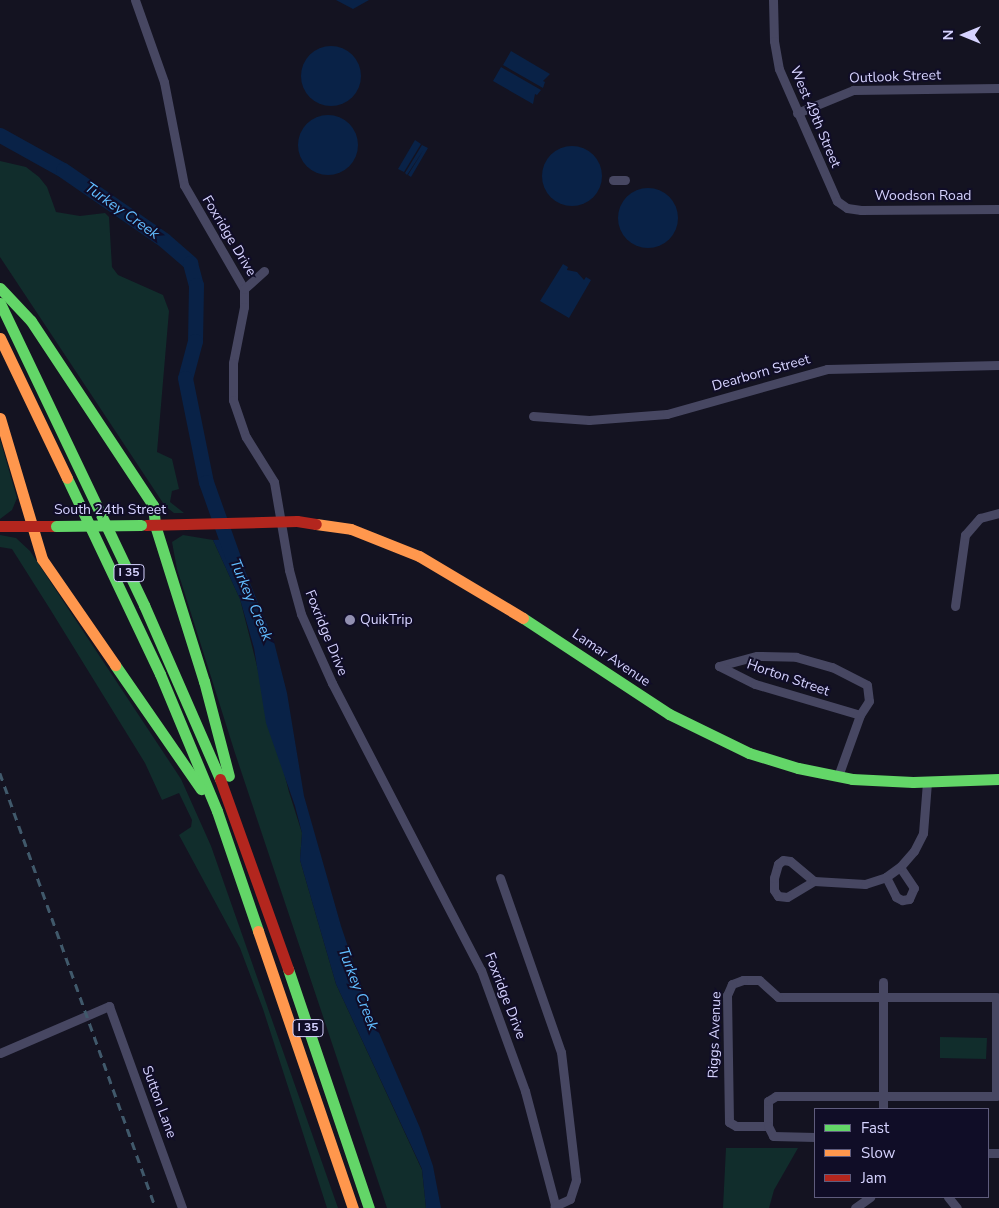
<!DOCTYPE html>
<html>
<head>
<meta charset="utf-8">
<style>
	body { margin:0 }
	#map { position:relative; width:999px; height:1208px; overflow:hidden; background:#141321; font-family:"Nunito Sans",sans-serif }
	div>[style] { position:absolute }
	.green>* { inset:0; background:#112d2c }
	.water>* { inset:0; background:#092247 }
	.round { border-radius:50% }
	.river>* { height:15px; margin:-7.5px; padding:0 7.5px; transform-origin:7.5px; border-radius:7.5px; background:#092247 }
	.street>* { height:9px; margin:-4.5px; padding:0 4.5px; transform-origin:4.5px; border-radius:4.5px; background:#474762 }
	.fast>* { height:11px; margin:-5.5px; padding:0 5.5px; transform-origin:5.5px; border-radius:5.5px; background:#63d668 }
	.slow>* { height:11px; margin:-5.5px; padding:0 5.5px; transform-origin:5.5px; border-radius:5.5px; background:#ff974d }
	.jam>* { height:11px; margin:-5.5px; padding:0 5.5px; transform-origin:5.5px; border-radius:5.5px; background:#b3261e }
	.rail>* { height:2.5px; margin-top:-1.25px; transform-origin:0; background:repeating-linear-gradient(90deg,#40596b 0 8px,transparent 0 14px) }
	.fast-bridge>* { height:11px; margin:-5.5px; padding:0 5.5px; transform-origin:5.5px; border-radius:5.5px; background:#63d668 }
	.dots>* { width:14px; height:14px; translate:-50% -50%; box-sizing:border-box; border:2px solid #100d27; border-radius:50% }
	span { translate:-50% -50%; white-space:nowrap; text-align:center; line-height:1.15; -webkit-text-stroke:4px #100d27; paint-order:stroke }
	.shield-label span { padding:1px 4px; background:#100d27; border:1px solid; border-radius:4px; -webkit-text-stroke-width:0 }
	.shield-label { font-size:12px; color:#d6d3ff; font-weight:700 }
	.street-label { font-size:14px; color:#d6d3ff }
	.poi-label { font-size:14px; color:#d6d3ff }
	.left { translate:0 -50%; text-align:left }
	.water-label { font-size:15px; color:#61bdff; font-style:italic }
	.legend { position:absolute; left:814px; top:1108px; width:175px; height:90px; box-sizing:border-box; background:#100d27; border:1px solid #5f5c7d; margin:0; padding:6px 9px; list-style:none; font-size:15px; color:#d6d3ff }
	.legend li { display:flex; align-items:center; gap:10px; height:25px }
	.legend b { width:25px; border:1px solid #5f5c7d }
	.north { position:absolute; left:939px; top:10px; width:50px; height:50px; -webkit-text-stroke:4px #100d27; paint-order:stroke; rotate:270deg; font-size:14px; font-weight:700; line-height:20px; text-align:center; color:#d6d3ff }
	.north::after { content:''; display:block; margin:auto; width:18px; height:22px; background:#d6d3ff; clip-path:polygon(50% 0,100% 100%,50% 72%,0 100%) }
</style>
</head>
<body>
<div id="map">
	<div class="green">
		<i style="clip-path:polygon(0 161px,26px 167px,39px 177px,47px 187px,56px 212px,80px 216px,105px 213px,109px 217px,112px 267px,118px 275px,163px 295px,169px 311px,157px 452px,172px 459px,179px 489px,172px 491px,170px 502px,184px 513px,174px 513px,165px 506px,0 257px)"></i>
		<i style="clip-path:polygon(0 439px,17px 498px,12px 510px,0 519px)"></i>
		<i style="clip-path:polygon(0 535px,16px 538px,30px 551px,181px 779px,211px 846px,338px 1208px,327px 1208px,263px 1009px,240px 948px,179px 835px,191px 827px,192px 820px,179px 793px,162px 800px,145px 763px,50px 609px,12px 549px,0 547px)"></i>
		<i style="clip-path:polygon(183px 535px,213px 540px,240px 599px,289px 792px,302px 833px,300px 860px,336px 984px,422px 1170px,426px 1208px,387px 1208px,235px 753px,177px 569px,172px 542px)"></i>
		<i style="clip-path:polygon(940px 1037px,987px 1038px,986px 1059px,940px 1058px)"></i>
		<i style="clip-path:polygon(726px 1148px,798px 1148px,774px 1190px,769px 1208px,723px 1208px)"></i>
	</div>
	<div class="water">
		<i style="clip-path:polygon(336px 0,369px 0,353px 9px)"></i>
		<i class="round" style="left:301px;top:46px;width:60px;height:60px"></i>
		<i style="clip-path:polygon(511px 51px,550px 74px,543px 81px,545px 82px,543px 88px,503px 65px)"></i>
		<i style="clip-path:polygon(501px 67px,541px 90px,537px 95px,535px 94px,533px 104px,493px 81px)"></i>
		<i class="round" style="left:298px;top:115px;width:60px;height:60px"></i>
		<i style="clip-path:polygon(415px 140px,421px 144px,404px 172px,398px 169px)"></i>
		<i style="clip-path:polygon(422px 145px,428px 148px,411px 177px,408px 175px,424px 149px,407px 175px,405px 173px)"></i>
		<i class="round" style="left:542px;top:146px;width:60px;height:60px"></i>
		<i class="round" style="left:618px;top:188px;width:60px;height:60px"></i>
		<i style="clip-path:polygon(563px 264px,568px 267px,567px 270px,577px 272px,568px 288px,577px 272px,584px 280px,586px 277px,591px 280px,569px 318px,540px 301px)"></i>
		<i style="clip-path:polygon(232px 539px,274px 642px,287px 693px,304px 796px,341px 926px,370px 1012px,420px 1128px,433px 1166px,441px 1208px,426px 1208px,422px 1169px,336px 984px,300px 860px,302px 833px,295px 806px,266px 723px,254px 648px,240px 599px,213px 540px)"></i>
	</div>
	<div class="river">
		<i style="left:0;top:135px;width:72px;rotate:29.1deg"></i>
		<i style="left:63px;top:170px;width:123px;rotate:34.7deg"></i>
		<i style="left:164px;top:240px;width:35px;rotate:41deg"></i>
		<i style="left:190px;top:263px;width:23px;rotate:75deg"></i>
		<i style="left:196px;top:285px;width:56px;rotate:91deg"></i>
		<i style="left:195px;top:341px;width:38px;rotate:105deg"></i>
		<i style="left:185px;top:378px;width:106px;rotate:78.6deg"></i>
		<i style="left:206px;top:482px;width:81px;rotate:70.4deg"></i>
	</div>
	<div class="street">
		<i style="left:135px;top:0;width:87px;rotate:70.5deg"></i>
		<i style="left:164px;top:82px;width:105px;rotate:79deg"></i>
		<i style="left:184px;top:185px;width:120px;rotate:60deg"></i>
		<i style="left:244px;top:289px;width:18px;rotate:90deg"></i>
		<i style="left:244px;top:307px;width:57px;rotate:101.1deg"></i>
		<i style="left:233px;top:363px;width:37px;rotate:90deg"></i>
		<i style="left:233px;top:400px;width:39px;rotate:71deg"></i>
		<i style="left:246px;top:437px;width:53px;rotate:58.1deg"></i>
		<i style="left:274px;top:482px;width:89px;rotate:80.3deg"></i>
		<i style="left:289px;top:570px;width:46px;rotate:74.7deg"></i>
		<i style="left:301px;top:614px;width:76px;rotate:65.8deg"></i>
		<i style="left:332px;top:683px;width:323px;rotate:62.6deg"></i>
		<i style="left:481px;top:970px;width:129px;rotate:70deg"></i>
		<i style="left:525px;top:1091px;width:121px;rotate:75.2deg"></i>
		<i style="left:773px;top:0;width:41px;rotate:88.6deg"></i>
		<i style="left:774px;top:41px;width:28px;rotate:80deg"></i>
		<i style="left:779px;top:69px;width:144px;rotate:66.3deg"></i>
		<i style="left:837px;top:201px;width:12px;rotate:35deg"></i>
		<i style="left:847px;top:208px;width:14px;rotate:8deg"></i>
		<i style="left:861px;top:210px;width:138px;rotate:-0.4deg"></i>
		<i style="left:797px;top:113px;width:61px;rotate:-22.3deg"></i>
		<i style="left:853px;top:90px;width:146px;rotate:-0.8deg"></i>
		<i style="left:613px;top:180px;width:12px"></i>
		<i style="left:244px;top:289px;width:27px;rotate:-42deg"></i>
		<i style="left:533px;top:416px;width:56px;rotate:4.1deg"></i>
		<i style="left:589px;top:420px;width:78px;rotate:-4.4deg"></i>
		<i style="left:667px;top:414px;width:166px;rotate:-15.7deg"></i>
		<i style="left:827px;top:369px;width:172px;rotate:-1.3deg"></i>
		<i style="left:955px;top:606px;width:72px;rotate:-82deg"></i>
		<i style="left:965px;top:535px;width:23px;rotate:-49deg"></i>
		<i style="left:980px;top:518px;width:20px;rotate:-15deg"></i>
		<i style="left:719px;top:666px;width:39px;rotate:-15deg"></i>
		<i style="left:757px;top:656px;width:39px;rotate:1deg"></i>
		<i style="left:796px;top:657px;width:37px;rotate:16deg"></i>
		<i style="left:832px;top:667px;width:39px;rotate:27deg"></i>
		<i style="left:867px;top:685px;width:16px;rotate:83deg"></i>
		<i style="left:869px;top:701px;width:17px;rotate:123deg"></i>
		<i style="left:860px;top:715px;width:65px;rotate:109.8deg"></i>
		<i style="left:719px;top:666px;width:40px;rotate:26.6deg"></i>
		<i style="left:755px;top:684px;width:109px;rotate:16.4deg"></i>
		<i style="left:783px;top:860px;width:7px;rotate:8deg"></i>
		<i style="left:790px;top:861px;width:31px;rotate:40deg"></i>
		<i style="left:814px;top:881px;width:31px;rotate:149deg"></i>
		<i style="left:787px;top:897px;width:9px;rotate:-174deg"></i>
		<i style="left:778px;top:896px;width:7px;rotate:-124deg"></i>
		<i style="left:774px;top:890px;width:12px;rotate:-90deg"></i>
		<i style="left:774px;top:878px;width:15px;rotate:-74deg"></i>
		<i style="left:778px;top:864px;width:6px;rotate:-39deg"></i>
		<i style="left:886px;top:877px;width:22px;rotate:63deg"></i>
		<i style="left:896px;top:897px;width:7px;rotate:27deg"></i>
		<i style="left:902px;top:900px;width:7px;rotate:-8deg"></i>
		<i style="left:909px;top:899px;width:12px;rotate:-66deg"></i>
		<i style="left:914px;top:888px;width:25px;rotate:-124deg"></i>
		<i style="left:500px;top:878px;width:184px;rotate:70.7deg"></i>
		<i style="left:561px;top:1052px;width:129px;rotate:83.3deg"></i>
		<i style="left:576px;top:1180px;width:20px;rotate:108deg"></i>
		<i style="left:570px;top:1199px;width:17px;rotate:155deg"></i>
		<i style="left:814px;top:881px;width:51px;rotate:3.4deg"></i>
		<i style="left:865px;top:884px;width:22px;rotate:-18deg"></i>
		<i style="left:886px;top:877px;width:17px;rotate:-36deg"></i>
		<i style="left:900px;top:867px;width:21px;rotate:-49deg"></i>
		<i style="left:914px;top:851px;width:20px;rotate:-63deg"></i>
		<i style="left:923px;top:833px;width:51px;rotate:-85.5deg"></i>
		<i style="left:0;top:1053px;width:119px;rotate:-23.3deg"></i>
		<i style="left:109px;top:1006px;width:215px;rotate:70.1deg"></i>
		<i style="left:883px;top:1109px;width:127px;rotate:-90deg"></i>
		<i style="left:768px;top:1126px;width:25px;rotate:-90deg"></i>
		<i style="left:768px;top:1101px;width:9px;rotate:-32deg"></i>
		<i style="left:776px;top:1096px;width:220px"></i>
		<i style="left:996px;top:1096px;width:99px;rotate:-90deg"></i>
		<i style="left:996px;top:997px;width:218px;rotate:180deg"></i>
		<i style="left:778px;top:997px;width:25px;rotate:-138deg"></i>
		<i style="left:759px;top:980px;width:16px;rotate:180deg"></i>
		<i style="left:743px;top:980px;width:12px;rotate:160deg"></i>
		<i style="left:732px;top:984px;width:12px;rotate:114deg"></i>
		<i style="left:727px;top:995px;width:127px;rotate:89.1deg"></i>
		<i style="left:729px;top:1122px;width:8px;rotate:30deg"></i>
		<i style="left:736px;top:1126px;width:32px"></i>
		<i style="left:768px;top:1126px;width:11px;rotate:63deg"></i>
		<i style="left:773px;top:1136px;width:42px;rotate:1.4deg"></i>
		<i style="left:988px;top:1153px;width:11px"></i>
		<i style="left:948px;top:1197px;width:14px;rotate:51deg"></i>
		<i style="left:855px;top:1208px;width:19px;rotate:-36deg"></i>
	</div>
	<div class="fast">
		<i style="left:0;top:288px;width:45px;rotate:46.8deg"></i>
		<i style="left:31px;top:321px;width:221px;rotate:56.5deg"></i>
		<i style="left:153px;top:505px;width:20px;rotate:84deg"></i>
		<i style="left:155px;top:525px;width:164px;rotate:72.6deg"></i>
		<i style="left:204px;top:681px;width:98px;rotate:75.3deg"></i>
		<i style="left:0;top:303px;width:335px;rotate:64.5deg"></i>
		<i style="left:144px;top:605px;width:190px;rotate:66.4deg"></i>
		<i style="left:67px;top:478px;width:217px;rotate:64.6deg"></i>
		<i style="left:160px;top:674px;width:148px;rotate:67.4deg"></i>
		<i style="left:217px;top:811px;width:127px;rotate:71.1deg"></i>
		<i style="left:523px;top:618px;width:175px;rotate:33.3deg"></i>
		<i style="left:669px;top:714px;width:89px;rotate:26deg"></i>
		<i style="left:749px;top:753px;width:51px;rotate:17deg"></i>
		<i style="left:798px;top:768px;width:55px;rotate:11.5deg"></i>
		<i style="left:852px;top:779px;width:61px;rotate:2.8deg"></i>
		<i style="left:913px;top:782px;width:86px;rotate:-2deg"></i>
		<i style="left:115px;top:665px;width:151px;rotate:55.3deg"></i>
		<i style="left:288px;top:969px;width:252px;rotate:71.3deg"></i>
	</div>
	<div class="slow">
		<i style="left:0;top:338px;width:155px;rotate:64.4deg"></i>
		<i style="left:0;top:418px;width:147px;rotate:73.4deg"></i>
		<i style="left:42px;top:559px;width:129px;rotate:55.4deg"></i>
		<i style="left:316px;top:524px;width:35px;rotate:8deg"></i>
		<i style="left:351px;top:529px;width:73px;rotate:21.7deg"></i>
		<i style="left:419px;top:556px;width:121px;rotate:30.8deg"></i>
		<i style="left:258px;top:931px;width:293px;rotate:71.1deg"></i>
	</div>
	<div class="jam">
		<i style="left:146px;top:525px;width:151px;rotate:-1.5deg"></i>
		<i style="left:297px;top:521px;width:19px;rotate:9deg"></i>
		<i style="left:0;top:526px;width:56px"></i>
		<i style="left:220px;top:779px;width:202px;rotate:70.3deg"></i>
	</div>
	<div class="rail">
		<i style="left:0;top:773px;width:462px;rotate:70.3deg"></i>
	</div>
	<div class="fast-bridge">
		<i style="left:56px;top:526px;width:85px;rotate:-0.7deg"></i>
	</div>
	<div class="dots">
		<i style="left:350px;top:620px;background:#9290b1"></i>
	</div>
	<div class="shield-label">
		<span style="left:129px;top:573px">I 35</span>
		<span style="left:308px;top:1028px">I 35</span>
	</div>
	<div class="street-label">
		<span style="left:895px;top:77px;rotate:-2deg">Outlook Street</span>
		<span style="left:815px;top:117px;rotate:67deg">West 49th Street</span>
		<span style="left:923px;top:196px">Woodson Road</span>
		<span style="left:229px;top:236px;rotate:59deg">Foxridge Drive</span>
		<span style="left:761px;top:373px;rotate:-16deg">Dearborn Street</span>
		<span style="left:110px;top:510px">South 24th Street</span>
		<span style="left:326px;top:633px;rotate:68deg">Foxridge Drive</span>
		<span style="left:611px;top:658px;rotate:34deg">Lamar Avenue</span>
		<span style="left:788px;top:678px;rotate:19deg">Horton Street</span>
		<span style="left:505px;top:996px;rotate:69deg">Foxridge Drive</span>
		<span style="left:715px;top:1035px;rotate:-88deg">Riggs Avenue</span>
		<span style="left:159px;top:1102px;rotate:70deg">Sutton Lane</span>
	</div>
	<div class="poi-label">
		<span class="left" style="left:360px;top:620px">QuikTrip</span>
	</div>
	<div class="water-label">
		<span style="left:122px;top:211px;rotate:35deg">Turkey Creek</span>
		<span style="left:251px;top:600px;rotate:67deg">Turkey Creek</span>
		<span style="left:358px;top:989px;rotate:69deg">Turkey Creek</span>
	</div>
	<ul class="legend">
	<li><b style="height:6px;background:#63d668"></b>Fast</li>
	<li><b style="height:6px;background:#ff974d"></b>Slow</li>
	<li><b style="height:6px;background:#b3261e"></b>Jam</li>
	</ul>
	<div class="north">N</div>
</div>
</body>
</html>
